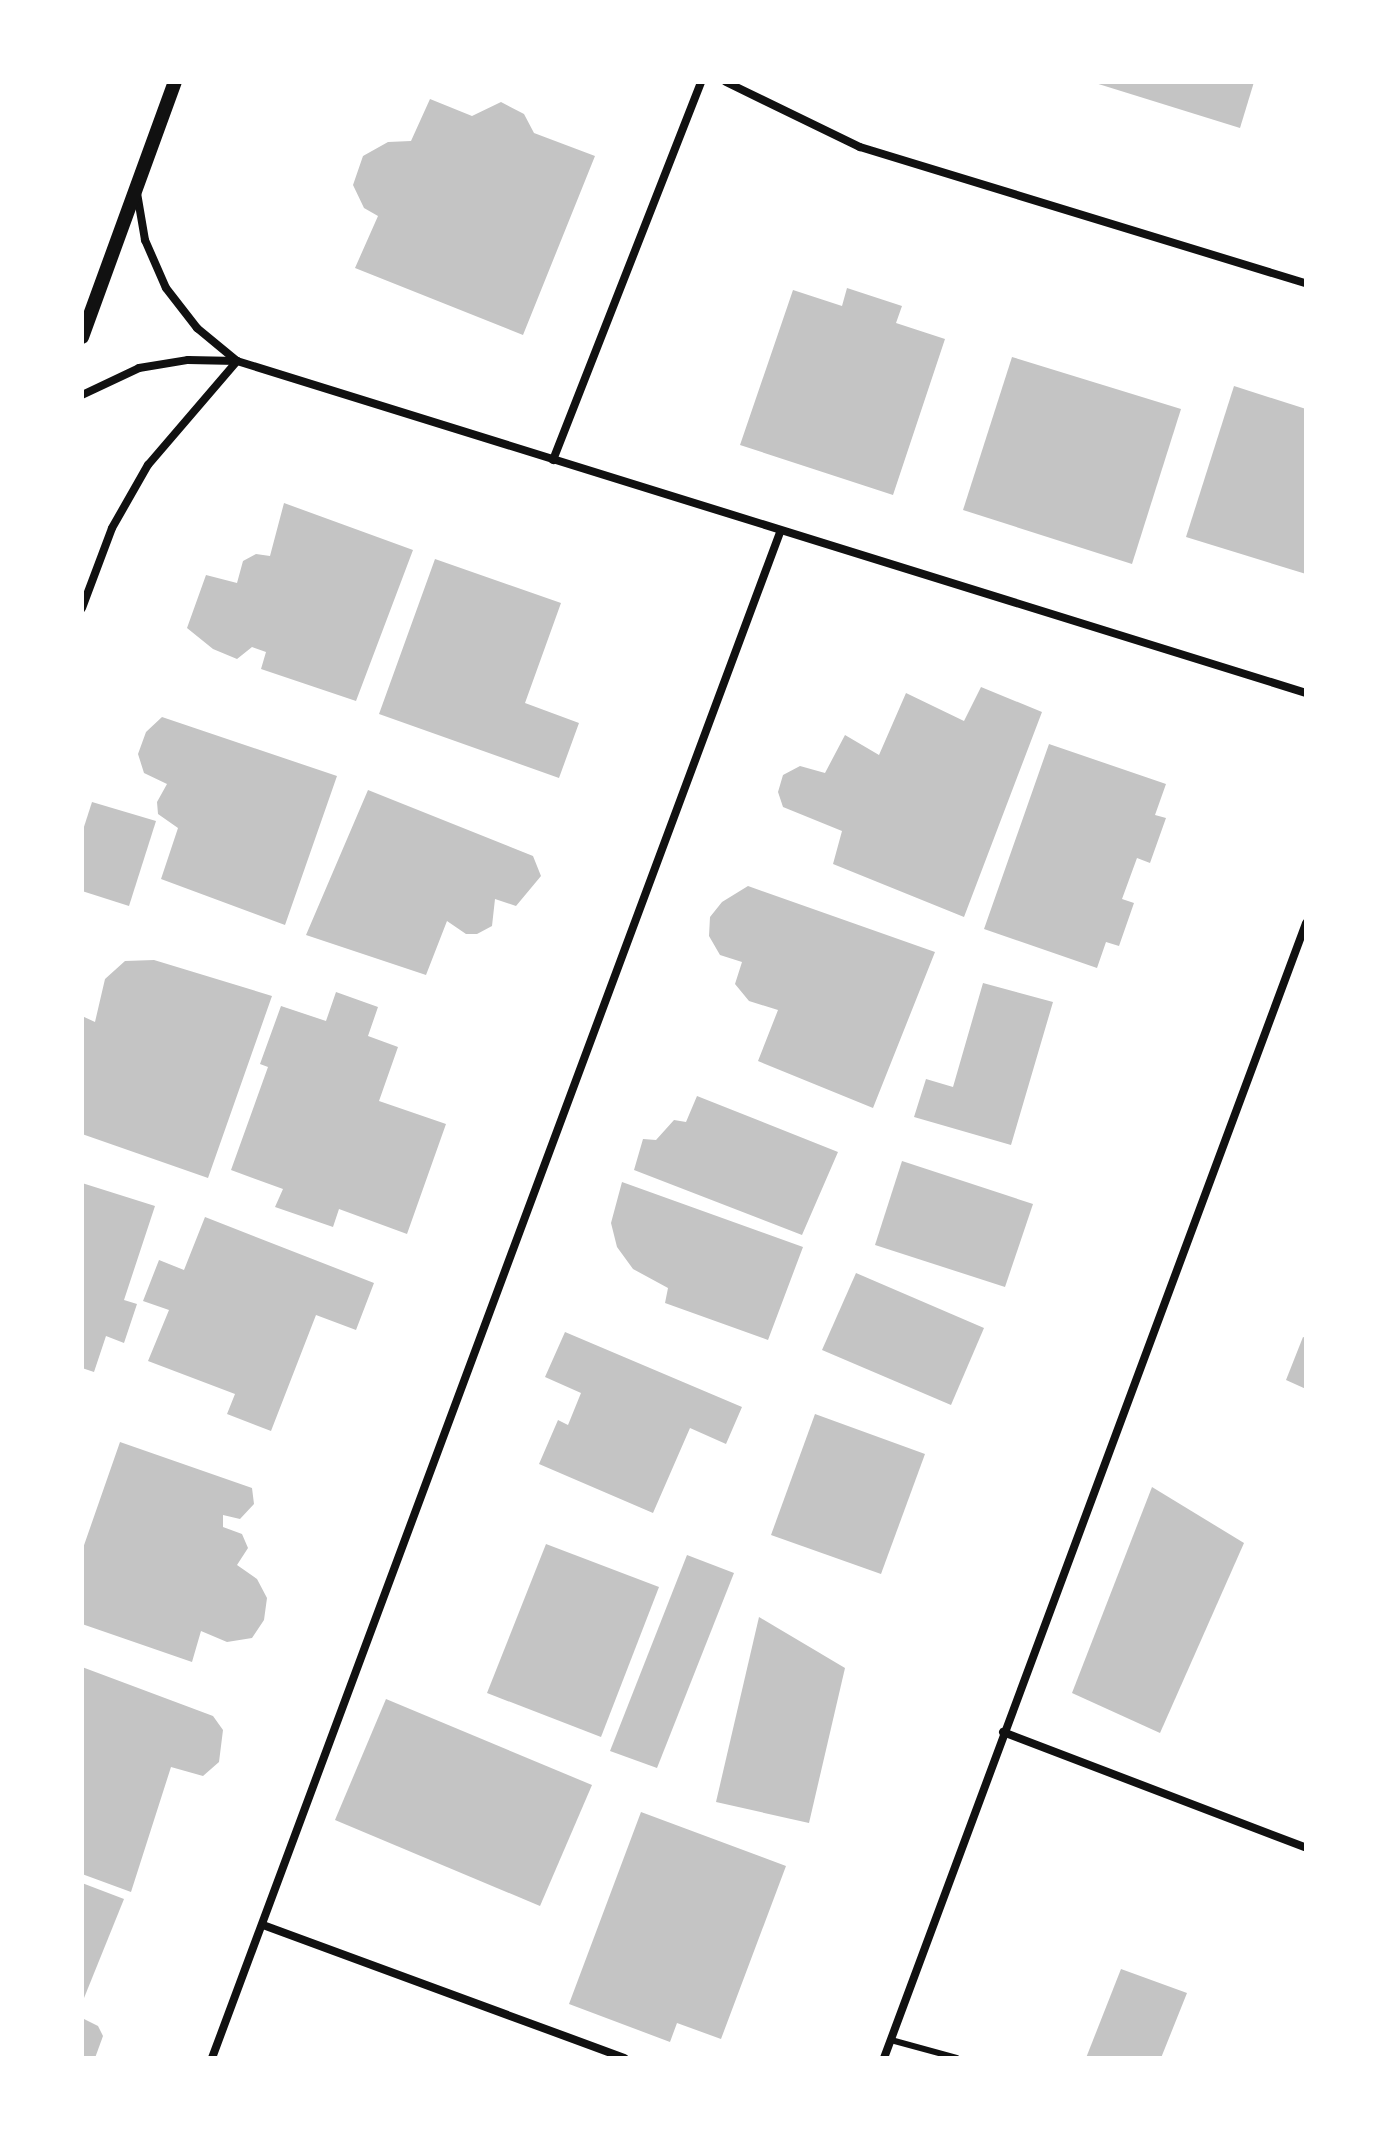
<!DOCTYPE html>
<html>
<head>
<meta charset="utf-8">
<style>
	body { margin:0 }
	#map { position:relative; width:1388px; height:2140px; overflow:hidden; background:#fff; font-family:Mulish,sans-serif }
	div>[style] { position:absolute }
	.building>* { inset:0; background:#c4c4c4 }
	.service>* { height:6px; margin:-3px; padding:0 3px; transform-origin:3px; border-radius:3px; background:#111 }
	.minor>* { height:8px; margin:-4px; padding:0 4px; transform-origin:4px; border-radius:4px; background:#111 }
	.tertiary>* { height:14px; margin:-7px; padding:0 7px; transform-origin:7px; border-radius:7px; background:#111 }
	span { translate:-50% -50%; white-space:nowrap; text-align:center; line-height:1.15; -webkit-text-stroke:6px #fff; paint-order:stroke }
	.frame { position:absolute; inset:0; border:84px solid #fff; pointer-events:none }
</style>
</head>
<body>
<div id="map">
	<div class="building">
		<i style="clip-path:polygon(1092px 82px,1254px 82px,1240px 128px)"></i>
		<i style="clip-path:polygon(430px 99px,472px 116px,501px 102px,524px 114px,534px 133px,595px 156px,523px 335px,355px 268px,378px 216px,364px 208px,353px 185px,363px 156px,388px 142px,411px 141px)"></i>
		<i style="clip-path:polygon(847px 288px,902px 306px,896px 323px,945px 339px,893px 495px,740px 445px,793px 290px,842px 306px)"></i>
		<i style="clip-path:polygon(1012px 357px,1181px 409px,1132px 564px,963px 510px)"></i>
		<i style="clip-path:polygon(1234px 386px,1306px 409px,1306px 574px,1186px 537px)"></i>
		<i style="clip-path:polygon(284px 503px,413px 550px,356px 701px,261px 669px,266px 652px,252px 647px,237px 659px,213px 649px,187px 628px,206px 575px,237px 583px,243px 561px,256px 554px,270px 556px)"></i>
		<i style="clip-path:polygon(435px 559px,561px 603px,525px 703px,579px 723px,559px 778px,379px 714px)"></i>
		<i style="clip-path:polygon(981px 687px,1042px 712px,964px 917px,833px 864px,842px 831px,783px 807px,778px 792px,783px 775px,800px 766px,825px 773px,845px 735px,879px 755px,906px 693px,964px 721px)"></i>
		<i style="clip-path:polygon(162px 717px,337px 776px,285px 925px,161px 879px,178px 828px,158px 814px,157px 802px,167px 784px,144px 773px,138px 754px,146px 732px)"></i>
		<i style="clip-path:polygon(1049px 744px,1166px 784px,1155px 815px,1166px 818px,1150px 863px,1137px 858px,1122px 899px,1134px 903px,1119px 946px,1106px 942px,1097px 968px,984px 929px)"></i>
		<i style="clip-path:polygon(368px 790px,533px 856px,541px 876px,516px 906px,495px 899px,492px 926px,477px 934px,466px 934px,447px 921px,426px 975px,306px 935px)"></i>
		<i style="clip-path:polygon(92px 802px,156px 821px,129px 906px,82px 891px,82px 833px)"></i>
		<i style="clip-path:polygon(748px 886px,935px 952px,873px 1108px,758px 1061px,778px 1010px,749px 1001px,735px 984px,742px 962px,720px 955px,709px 936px,710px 917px,722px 902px)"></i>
		<i style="clip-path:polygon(154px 960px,272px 996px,208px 1178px,82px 1134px,82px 1016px,95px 1022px,105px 979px,125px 961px)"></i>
		<i style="clip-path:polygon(983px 983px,1053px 1002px,1011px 1145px,914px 1117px,926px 1079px,953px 1087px)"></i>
		<i style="clip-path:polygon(336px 992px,378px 1007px,368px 1036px,398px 1047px,379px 1101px,446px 1124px,407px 1234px,339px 1209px,333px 1227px,275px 1207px,283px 1189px,231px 1170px,268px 1067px,260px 1064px,281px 1006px,326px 1021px)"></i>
		<i style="clip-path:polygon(697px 1096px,838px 1152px,802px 1235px,634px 1170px,643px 1139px,656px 1140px,674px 1120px,686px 1122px)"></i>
		<i style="clip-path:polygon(902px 1161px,1033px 1204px,1005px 1287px,875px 1245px)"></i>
		<i style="clip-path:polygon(622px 1182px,803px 1247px,768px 1340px,665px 1303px,668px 1288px,633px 1269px,617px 1247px,611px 1223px)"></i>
		<i style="clip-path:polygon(82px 1183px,155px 1206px,124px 1300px,137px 1304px,124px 1343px,106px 1336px,94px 1372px,82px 1368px)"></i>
		<i style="clip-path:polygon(205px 1217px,374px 1283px,356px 1330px,316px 1315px,271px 1431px,227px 1414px,235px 1394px,148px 1361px,169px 1310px,143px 1301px,159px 1260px,184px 1270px)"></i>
		<i style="clip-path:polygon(856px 1273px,984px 1328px,951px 1405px,822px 1350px)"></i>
		<i style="clip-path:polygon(565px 1332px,742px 1407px,726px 1444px,690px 1428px,653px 1513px,539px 1464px,558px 1420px,568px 1425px,581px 1393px,545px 1377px)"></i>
		<i style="clip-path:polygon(1303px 1337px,1306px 1338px,1306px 1389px,1286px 1380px)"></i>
		<i style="clip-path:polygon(815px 1414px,925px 1454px,881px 1574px,771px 1535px)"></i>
		<i style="clip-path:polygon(120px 1442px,252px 1488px,254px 1504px,240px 1519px,223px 1515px,223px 1527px,242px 1534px,248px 1548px,237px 1565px,257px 1579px,267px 1598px,264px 1620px,252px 1638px,227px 1642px,201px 1631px,192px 1662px,82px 1624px,82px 1551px)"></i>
		<i style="clip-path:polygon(1152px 1487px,1244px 1543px,1160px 1733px,1072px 1693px)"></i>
		<i style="clip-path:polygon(546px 1544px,659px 1587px,601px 1737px,487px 1693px)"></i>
		<i style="clip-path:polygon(687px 1555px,734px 1573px,657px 1768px,610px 1751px)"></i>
		<i style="clip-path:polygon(759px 1617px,845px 1668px,809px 1823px,716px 1802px)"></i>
		<i style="clip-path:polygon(82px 1667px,213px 1716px,223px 1730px,219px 1762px,203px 1776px,171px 1767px,131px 1892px,82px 1874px)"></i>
		<i style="clip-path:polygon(386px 1699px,592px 1785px,540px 1906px,335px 1820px)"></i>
		<i style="clip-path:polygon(641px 1812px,786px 1866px,721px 2039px,677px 2023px,670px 2042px,569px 2004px)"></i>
		<i style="clip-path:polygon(82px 1883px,124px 1899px,82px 2003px)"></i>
		<i style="clip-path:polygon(1121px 1969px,1187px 1993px,1161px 2058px,1086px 2058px)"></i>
		<i style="clip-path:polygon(82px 2018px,98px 2026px,103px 2036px,95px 2058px,82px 2058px)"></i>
	</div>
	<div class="service">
		<i style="left:891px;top:2040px;width:68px;rotate:15.3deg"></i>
	</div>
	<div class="minor">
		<i style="left:726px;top:82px;width:149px;rotate:25.9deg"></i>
		<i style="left:860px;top:147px;width:466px;rotate:17deg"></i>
		<i style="left:137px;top:193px;width:48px;rotate:80.3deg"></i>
		<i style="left:145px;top:240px;width:52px;rotate:66.4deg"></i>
		<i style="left:166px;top:288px;width:51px;rotate:52.2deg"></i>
		<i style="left:197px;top:328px;width:52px;rotate:39.5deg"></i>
		<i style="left:82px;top:395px;width:63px;rotate:-25.3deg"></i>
		<i style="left:139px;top:368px;width:50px;rotate:-9.3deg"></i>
		<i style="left:188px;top:360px;width:49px;rotate:1.2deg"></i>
		<i style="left:237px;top:361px;width:1119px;rotate:17.25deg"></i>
		<i style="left:553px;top:460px;width:406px;rotate:-68.6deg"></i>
		<i style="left:82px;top:608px;width:85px;rotate:-69.4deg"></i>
		<i style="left:112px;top:528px;width:73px;rotate:-60.3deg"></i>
		<i style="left:148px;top:465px;width:137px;rotate:-49.4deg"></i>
		<i style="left:1003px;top:1732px;width:324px;rotate:20.9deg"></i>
		<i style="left:263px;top:1925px;width:385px;rotate:20.2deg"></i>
		<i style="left:212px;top:2058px;width:1628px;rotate:-69.58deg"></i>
		<i style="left:884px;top:2058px;width:1211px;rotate:-69.6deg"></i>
	</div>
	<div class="tertiary">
		<i style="left:82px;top:337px;width:271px;rotate:-70deg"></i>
	</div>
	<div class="frame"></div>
</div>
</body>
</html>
